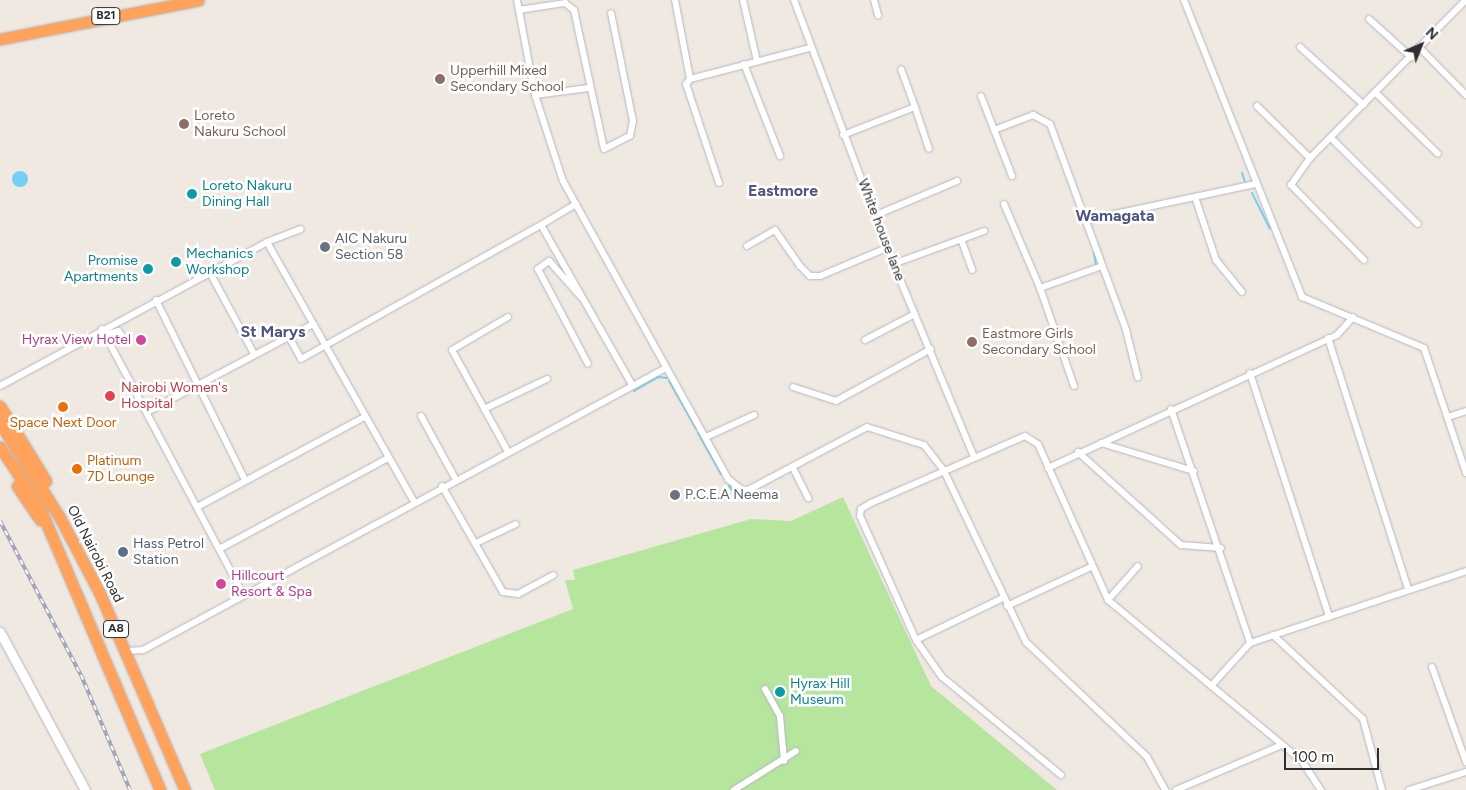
<!DOCTYPE html>
<html>
<head>
<meta charset="utf-8">
<style>
	body { margin:0 }
	#map { position:relative; width:1466px; height:790px; overflow:hidden; background:#efe9e1; font-family:Figtree,sans-serif }
	div>[style] { position:absolute }
	.green>* { inset:0; background:#b6e59e }
	.water>* { inset:0; background:#75cff0 }
	.round { border-radius:50% }
	.stream>* { height:2px; margin:-1px; padding:0 1px; transform-origin:1px; border-radius:1px; background:#75cff0 }
	.roads { filter:drop-shadow(0 0 1px #b4b7c1) drop-shadow(0 0 1px #b4b7c1) }
	.street>* { height:6px; margin:-3px; padding:0 3px; transform-origin:3px; border-radius:3px; background:#fff }
	.secondary>* { height:9px; margin:-4.5px; padding:0 4.5px; transform-origin:4.5px; border-radius:4.5px; background:#fff }
	.highway>* { height:11px; margin:-5.5px; padding:0 5.5px; transform-origin:5.5px; border-radius:5.5px; background:#ffa35c }
	.rail>* { height:4px; margin-top:-2px; transform-origin:0; background:repeating-linear-gradient(90deg,#fff 0 5.5px,#a3a6b8 0 11px); box-sizing:border-box; border-block:1px solid #a3a6b8 }
	.dots>* { width:14px; height:14px; translate:-50% -50%; box-sizing:border-box; border:2px solid #fff; border-radius:50% }
	span { translate:-50% -50%; white-space:nowrap; text-align:center; line-height:1.15; -webkit-text-stroke:5px #fff; paint-order:stroke }
	.shield-label span { padding:1px 4px; background:#fff; border:1px solid; border-radius:4px; -webkit-text-stroke-width:0 }
	.shield-label { font-size:12px; color:#2e2e2e; font-weight:700 }
	.education-label { font-size:14px; color:#785e54 }
	.left { translate:0 -50%; text-align:left }
	.culture-label { font-size:14px; color:#0d838f }
	.right { translate:-100% -50%; text-align:right }
	.street-label { font-size:14px; color:#2e2e2e }
	.worship-label { font-size:14px; color:#5b616d }
	.hotel-label { font-size:14px; color:#b23c85 }
	.health-label { font-size:14px; color:#be3a42 }
	.food-label { font-size:14px; color:#c56008 }
	.service-label { font-size:14px; color:#4e5e75 }
	.quarter-label { font-size:16px; color:#4d5680; font-weight:700 }
	.north { position:absolute; left:1396px; top:20px; width:50px; height:50px; -webkit-text-stroke:4px #fff; paint-order:stroke; rotate:44deg; font-size:14px; font-weight:700; line-height:20px; text-align:center; color:#2e2e2e }
	.north::after { content:''; display:block; margin:auto; width:18px; height:22px; background:#2e2e2e; clip-path:polygon(50% 0,100% 100%,50% 72%,0 100%) }
	.scale { position:absolute; left:1284px; top:748px; width:95px; height:22px; box-sizing:border-box; border:2px solid #2e2e2e; border-top:0; padding-left:6px; font-size:15px; line-height:18px; white-space:nowrap; color:#2e2e2e; -webkit-text-stroke:4px #fff; paint-order:stroke }
</style>
</head>
<body>
<div id="map">
	<div class="green">
		<i style="clip-path:polygon(843px 497px,931px 686px,1057px 790px,215px 790px,200px 754px,573px 609px,565px 580px,575px 580px,573px 570px,751px 519px,791px 521px)"></i>
	</div>
	<div class="water">
		<i class="round" style="left:12px;top:171px;width:16px;height:16px"></i>
	</div>
	<div class="stream">
		<i style="left:1242px;top:173px;width:9px;rotate:72deg"></i>
		<i style="left:1252px;top:193px;width:40px;rotate:63.4deg"></i>
		<i style="left:1094px;top:253px;width:12px;rotate:81deg"></i>
		<i style="left:669px;top:381px;width:56px;rotate:60.3deg"></i>
		<i style="left:634px;top:391px;width:28px;rotate:-30deg"></i>
		<i style="left:658px;top:377px;width:9px;rotate:6deg"></i>
		<i style="left:698px;top:433px;width:47px;rotate:60.7deg"></i>
		<i style="left:729px;top:486px;width:6px;rotate:51deg"></i>
	</div>
	<div class="roads">
		<div class="street">
			<i style="left:517px;top:0;width:97px;rotate:79.3deg"></i>
			<i style="left:535px;top:95px;width:90px;rotate:72deg"></i>
			<i style="left:563px;top:181px;width:341px;rotate:61deg"></i>
			<i style="left:728px;top:479px;width:20px;rotate:37deg"></i>
			<i style="left:744px;top:491px;width:9px;rotate:-21deg"></i>
			<i style="left:752px;top:488px;width:130px;rotate:-27.9deg"></i>
			<i style="left:867px;top:427px;width:60px;rotate:17.5deg"></i>
			<i style="left:924px;top:445px;width:33px;rotate:52deg"></i>
			<i style="left:944px;top:471px;width:190px;rotate:64.4deg"></i>
			<i style="left:1026px;top:642px;width:167px;rotate:43.5deg"></i>
			<i style="left:1147px;top:757px;width:38px;rotate:61deg"></i>
			<i style="left:675px;top:0;width:80px;rotate:79.2deg"></i>
			<i style="left:743px;top:0;width:63px;rotate:77.1deg"></i>
			<i style="left:794px;top:0;width:265px;rotate:69.4deg"></i>
			<i style="left:887px;top:248px;width:226px;rotate:67.4deg"></i>
			<i style="left:874px;top:0;width:16px;rotate:75deg"></i>
			<i style="left:1184px;top:0;width:320px;rotate:68.3deg"></i>
			<i style="left:1302px;top:297px;width:132px;rotate:22.7deg"></i>
			<i style="left:1424px;top:348px;width:132px;rotate:71.4deg"></i>
			<i style="left:519px;top:10px;width:47px;rotate:-8.7deg"></i>
			<i style="left:565px;top:3px;width:11px;rotate:38deg"></i>
			<i style="left:574px;top:10px;width:142px;rotate:77.8deg"></i>
			<i style="left:604px;top:149px;width:29px;rotate:-27deg"></i>
			<i style="left:630px;top:136px;width:15px;rotate:-79deg"></i>
			<i style="left:633px;top:121px;width:110px;rotate:-101.5deg"></i>
			<i style="left:1369px;top:19px;width:57px;rotate:42.1deg"></i>
			<i style="left:1300px;top:47px;width:86px;rotate:42.2deg"></i>
			<i style="left:1419px;top:47px;width:67px;rotate:45.6deg"></i>
			<i style="left:744px;top:64px;width:99px;rotate:68.6deg"></i>
			<i style="left:1375px;top:92px;width:88px;rotate:44.5deg"></i>
			<i style="left:535px;top:95px;width:54px;rotate:-7.4deg"></i>
			<i style="left:981px;top:96px;width:86px;rotate:68.8deg"></i>
			<i style="left:1257px;top:106px;width:74px;rotate:44.5deg"></i>
			<i style="left:915px;top:107px;width:44px;rotate:71.6deg"></i>
			<i style="left:994px;top:130px;width:42px;rotate:-21deg"></i>
			<i style="left:1033px;top:115px;width:19px;rotate:28deg"></i>
			<i style="left:1050px;top:124px;width:220px;rotate:69.7deg"></i>
			<i style="left:1126px;top:330px;width:49px;rotate:76deg"></i>
			<i style="left:843px;top:135px;width:77px;rotate:-21.3deg"></i>
			<i style="left:915px;top:107px;width:40px;rotate:-110.2deg"></i>
			<i style="left:1331px;top:138px;width:122px;rotate:44.7deg"></i>
			<i style="left:719px;top:183px;width:104px;rotate:-108.4deg"></i>
			<i style="left:686px;top:84px;width:6px;rotate:-51deg"></i>
			<i style="left:690px;top:79px;width:124px;rotate:-14.5deg"></i>
			<i style="left:1196px;top:200px;width:63px;rotate:71.6deg"></i>
			<i style="left:1216px;top:260px;width:41px;rotate:50.9deg"></i>
			<i style="left:1004px;top:204px;width:91px;rotate:66.8deg"></i>
			<i style="left:876px;top:215px;width:88px;rotate:-22.8deg"></i>
			<i style="left:1087px;top:220px;width:172px;rotate:-12.1deg"></i>
			<i style="left:541px;top:225px;width:41px;rotate:-31deg"></i>
			<i style="left:961px;top:239px;width:33px;rotate:70deg"></i>
			<i style="left:267px;top:242px;width:36px;rotate:-21deg"></i>
			<i style="left:747px;top:246px;width:32px;rotate:-30deg"></i>
			<i style="left:775px;top:230px;width:44px;rotate:55.2deg"></i>
			<i style="left:800px;top:266px;width:14px;rotate:45deg"></i>
			<i style="left:810px;top:276px;width:10px"></i>
			<i style="left:820px;top:276px;width:73px;rotate:-22.7deg"></i>
			<i style="left:1364px;top:260px;width:105px;rotate:-134.2deg"></i>
			<i style="left:1291px;top:185px;width:33px;rotate:-55deg"></i>
			<i style="left:1310px;top:158px;width:222px;rotate:-45.4deg"></i>
			<i style="left:893px;top:264px;width:97px;rotate:-19.9deg"></i>
			<i style="left:209px;top:271px;width:94px;rotate:61.5deg"></i>
			<i style="left:581px;top:297px;width:48px;rotate:-131.6deg"></i>
			<i style="left:549px;top:261px;width:14px;rotate:144deg"></i>
			<i style="left:538px;top:269px;width:107px;rotate:62.2deg"></i>
			<i style="left:156px;top:300px;width:201px;rotate:63.7deg"></i>
			<i style="left:102px;top:329px;width:302px;rotate:62deg"></i>
			<i style="left:105px;top:335px;width:14px;rotate:-17deg"></i>
			<i style="left:118px;top:331px;width:6px;rotate:51deg"></i>
			<i style="left:289px;top:337px;width:25px;rotate:61deg"></i>
			<i style="left:301px;top:359px;width:275px;rotate:-29.2deg"></i>
			<i style="left:541px;top:225px;width:185px;rotate:60.3deg"></i>
			<i style="left:1328px;top:338px;width:263px;rotate:72.3deg"></i>
			<i style="left:865px;top:340px;width:56px;rotate:-27.5deg"></i>
			<i style="left:1250px;top:373px;width:256px;rotate:72deg"></i>
			<i style="left:0;top:386px;width:303px;rotate:-28.3deg"></i>
			<i style="left:267px;top:242px;width:299px;rotate:60.5deg"></i>
			<i style="left:1074px;top:386px;width:104px;rotate:-109.1deg"></i>
			<i style="left:1040px;top:288px;width:66px;rotate:-19.5deg"></i>
			<i style="left:793px;top:387px;width:45px;rotate:18deg"></i>
			<i style="left:836px;top:401px;width:108px;rotate:-28.7deg"></i>
			<i style="left:484px;top:409px;width:70px;rotate:-25.5deg"></i>
			<i style="left:1171px;top:409px;width:247px;rotate:71.3deg"></i>
			<i style="left:149px;top:411px;width:186px;rotate:-27.9deg"></i>
			<i style="left:421px;top:416px;width:71px;rotate:61.3deg"></i>
			<i style="left:1448px;top:417px;width:19px;rotate:-18deg"></i>
			<i style="left:706px;top:437px;width:53px;rotate:-24.6deg"></i>
			<i style="left:1101px;top:443px;width:97px;rotate:16.8deg"></i>
			<i style="left:507px;top:450px;width:114px;rotate:-118.8deg"></i>
			<i style="left:452px;top:350px;width:65px;rotate:-30.5deg"></i>
			<i style="left:1078px;top:452px;width:139px;rotate:42.1deg"></i>
			<i style="left:1181px;top:545px;width:40px;rotate:4.3deg"></i>
			<i style="left:793px;top:468px;width:34px;rotate:63deg"></i>
			<i style="left:1048px;top:468px;width:318px;rotate:-24.7deg"></i>
			<i style="left:1337px;top:335px;width:24px;rotate:-48deg"></i>
			<i style="left:442px;top:486px;width:122px;rotate:60.1deg"></i>
			<i style="left:503px;top:592px;width:15px;rotate:8deg"></i>
			<i style="left:518px;top:594px;width:40px;rotate:-28deg"></i>
			<i style="left:199px;top:506px;width:187px;rotate:-28.3deg"></i>
			<i style="left:476px;top:543px;width:44px;rotate:-25.4deg"></i>
			<i style="left:221px;top:548px;width:190px;rotate:-28.3deg"></i>
			<i style="left:1108px;top:600px;width:45px;rotate:-48.6deg"></i>
			<i style="left:1007px;top:606px;width:93px;rotate:-24.9deg"></i>
			<i style="left:1273px;top:635px;width:123px;rotate:43deg"></i>
			<i style="left:1363px;top:719px;width:73px;rotate:75deg"></i>
			<i style="left:916px;top:640px;width:97px;rotate:-25.8deg"></i>
			<i style="left:127px;top:651px;width:16px;rotate:-4deg"></i>
			<i style="left:143px;top:650px;width:592px;rotate:-28.34deg"></i>
			<i style="left:1432px;top:667px;width:101px;rotate:70.3deg"></i>
			<i style="left:1211px;top:686px;width:58px;rotate:-47.8deg"></i>
			<i style="left:1250px;top:643px;width:228px;rotate:-18.4deg"></i>
			<i style="left:765px;top:689px;width:31px;rotate:61deg"></i>
			<i style="left:780px;top:716px;width:45px;rotate:84.9deg"></i>
			<i style="left:1061px;top:775px;width:154px;rotate:-140.5deg"></i>
			<i style="left:942px;top:677px;width:45px;rotate:-125.1deg"></i>
			<i style="left:916px;top:640px;width:136px;rotate:-114.3deg"></i>
			<i style="left:860px;top:516px;width:7px;rotate:-82deg"></i>
			<i style="left:861px;top:509px;width:12px;rotate:-31deg"></i>
			<i style="left:871px;top:503px;width:168px;rotate:-23.5deg"></i>
			<i style="left:1025px;top:436px;width:15px;rotate:32deg"></i>
			<i style="left:1038px;top:444px;width:171px;rotate:65.8deg"></i>
			<i style="left:1108px;top:600px;width:252px;rotate:39.7deg"></i>
			<i style="left:1302px;top:761px;width:35px;rotate:57deg"></i>
			<i style="left:734px;top:790px;width:73px;rotate:-32.2deg"></i>
			<i style="left:1176px;top:790px;width:115px;rotate:-23deg"></i>
			<i style="left:1409px;top:790px;width:60px;rotate:-17.5deg"></i>
		</div>
		<div class="secondary">
			<i style="left:0;top:632px;width:179px;rotate:61.7deg"></i>
		</div>
		<div class="highway">
			<i style="left:0;top:39px;width:202px;rotate:-11.1deg"></i>
			<i style="left:0;top:406px;width:88px;rotate:58.5deg"></i>
			<i style="left:0;top:423px;width:112px;rotate:57.7deg"></i>
			<i style="left:60px;top:518px;width:86px;rotate:62.2deg"></i>
			<i style="left:100px;top:594px;width:214px;rotate:66.6deg"></i>
			<i style="left:0;top:447px;width:71px;rotate:56.5deg"></i>
			<i style="left:39px;top:506px;width:309px;rotate:66.9deg"></i>
			<i style="left:17px;top:486px;width:41px;rotate:55.9deg"></i>
		</div>
	</div>
	<div class="rail">
		<i style="left:0;top:521px;width:174px;rotate:62.3deg"></i>
		<i style="left:81px;top:675px;width:125px;rotate:66.9deg"></i>
	</div>
	<div class="dots">
		<i style="left:440px;top:79px;background:#8d6e63"></i>
		<i style="left:184px;top:124px;background:#8d6e63"></i>
		<i style="left:192px;top:194px;background:#0f9aa8"></i>
		<i style="left:325px;top:247px;background:#6b7280"></i>
		<i style="left:176px;top:262px;background:#0f9aa8"></i>
		<i style="left:148px;top:269px;background:#0f9aa8"></i>
		<i style="left:141px;top:340px;background:#d1479c"></i>
		<i style="left:972px;top:342px;background:#8d6e63"></i>
		<i style="left:110px;top:396px;background:#e0444e"></i>
		<i style="left:63px;top:407px;background:#e8710a"></i>
		<i style="left:77px;top:469px;background:#e8710a"></i>
		<i style="left:675px;top:495px;background:#6b7280"></i>
		<i style="left:123px;top:552px;background:#5c6f8a"></i>
		<i style="left:221px;top:584px;background:#d1479c"></i>
		<i style="left:780px;top:692px;background:#0f9aa8"></i>
	</div>
	<div class="shield-label">
		<span style="left:106px;top:16px">B21</span>
		<span style="left:116px;top:629px">A8</span>
	</div>
	<div class="education-label">
		<span class="left" style="left:450px;top:79px">Upperhill Mixed<br>Secondary School</span>
		<span class="left" style="left:194px;top:124px">Loreto<br>Nakuru School</span>
		<span class="left" style="left:982px;top:342px">Eastmore Girls<br>Secondary School</span>
	</div>
	<div class="culture-label">
		<span class="left" style="left:202px;top:194px">Loreto Nakuru<br>Dining Hall</span>
		<span class="left" style="left:186px;top:262px">Mechanics<br>Workshop</span>
		<span class="right" style="left:138px;top:269px">Promise<br>Apartments</span>
		<span class="left" style="left:790px;top:692px">Hyrax Hill<br>Museum</span>
	</div>
	<div class="street-label">
		<span style="left:881px;top:230px;rotate:69deg">White house lane</span>
		<span style="left:95px;top:554px;rotate:63deg">Old Nairobi Road</span>
	</div>
	<div class="worship-label">
		<span class="left" style="left:335px;top:247px">AIC Nakuru<br>Section 58</span>
		<span class="left" style="left:685px;top:495px">P.C.E.A Neema</span>
	</div>
	<div class="hotel-label">
		<span class="right" style="left:131px;top:340px">Hyrax View Hotel</span>
		<span class="left" style="left:231px;top:584px">Hillcourt<br>Resort &amp; Spa</span>
	</div>
	<div class="health-label">
		<span class="left" style="left:121px;top:396px">Nairobi Women's<br>Hospital</span>
	</div>
	<div class="food-label">
		<span style="left:63px;top:423px">Space Next Door</span>
		<span class="left" style="left:87px;top:469px">Platinum<br>7D Lounge</span>
	</div>
	<div class="service-label">
		<span class="left" style="left:133px;top:552px">Hass Petrol<br>Station</span>
	</div>
	<div class="quarter-label">
		<span style="left:783px;top:191px">Eastmore</span>
		<span style="left:1115px;top:216px">Wamagata</span>
		<span style="left:273px;top:332px">St Marys</span>
	</div>
	<div class="north">N</div>
	<div class="scale">100 m</div>
</div>
</body>
</html>
